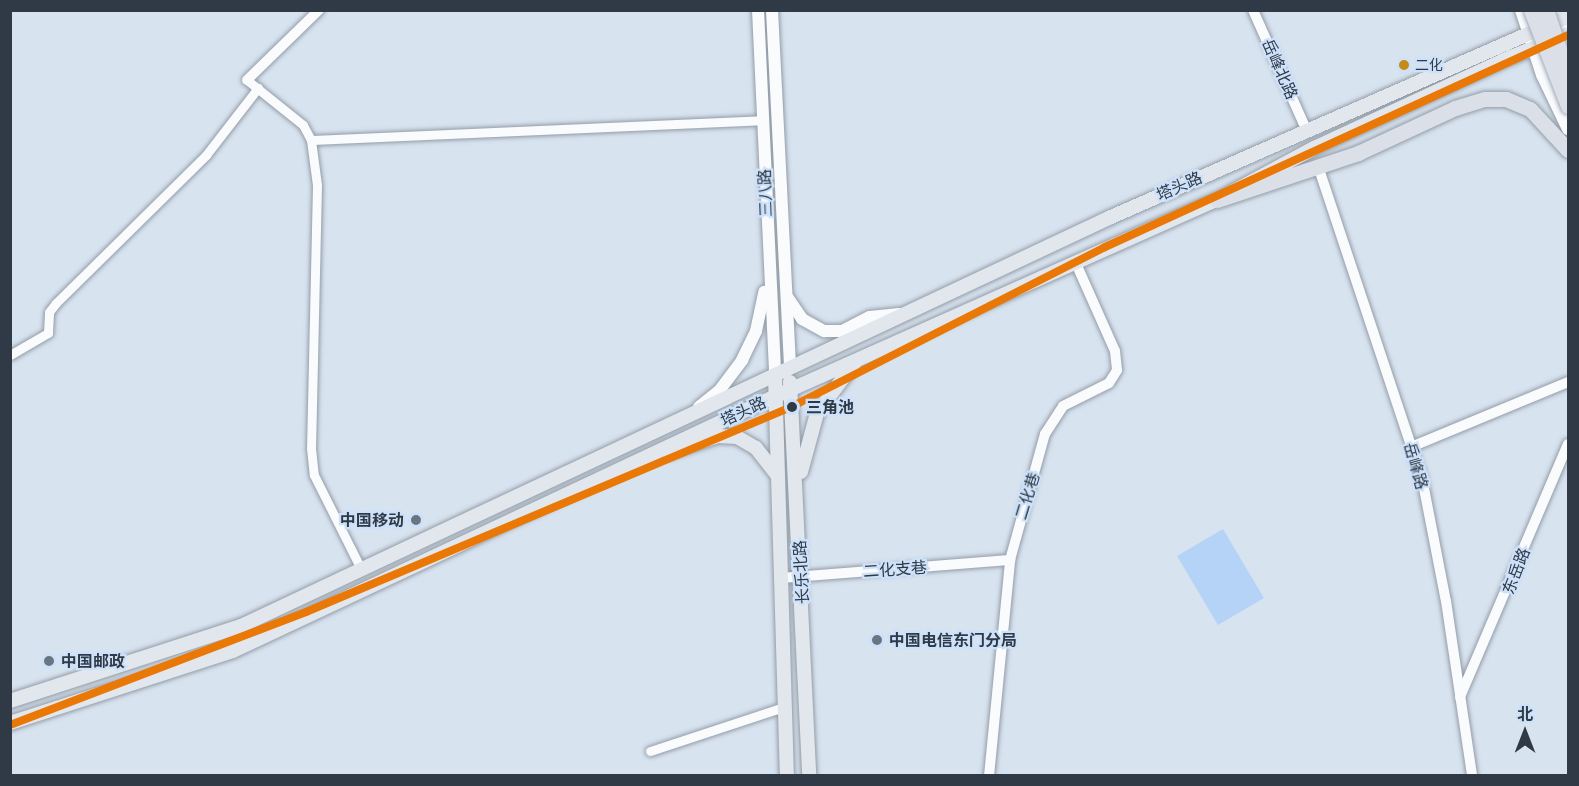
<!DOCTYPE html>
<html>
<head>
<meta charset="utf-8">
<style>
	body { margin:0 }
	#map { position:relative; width:1579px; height:786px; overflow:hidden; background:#d8e3f0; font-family:"Asap Condensed","Noto Sans SC",sans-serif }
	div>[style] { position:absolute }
	.green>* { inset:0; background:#b4d3f6 }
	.roads { filter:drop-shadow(0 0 2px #939da7) drop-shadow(0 0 2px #939da7) }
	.minor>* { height:9px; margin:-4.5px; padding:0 4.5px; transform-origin:4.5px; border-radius:4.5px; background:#f9fbfd }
	.tertiary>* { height:10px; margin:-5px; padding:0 5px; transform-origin:5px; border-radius:5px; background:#f9fbfd }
	.secondary>* { height:12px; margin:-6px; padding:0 6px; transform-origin:6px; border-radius:6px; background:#f9fbfd }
	.primary>* { height:14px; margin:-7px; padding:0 7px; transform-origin:7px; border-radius:7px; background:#e2e7ed }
	.trunk>* { height:15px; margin:-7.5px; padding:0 7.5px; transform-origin:7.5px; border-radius:7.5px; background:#dbe0e8 }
	.bridges { filter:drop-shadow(0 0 2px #9faab7) drop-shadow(0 0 2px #9faab7) }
	.trunk-bridge>* { height:15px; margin:-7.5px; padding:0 7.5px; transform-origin:7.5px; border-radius:7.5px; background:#dbe0e8 }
	.metro-1>* { height:8px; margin:-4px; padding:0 4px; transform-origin:4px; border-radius:4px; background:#ea7807 }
	.dots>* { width:16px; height:16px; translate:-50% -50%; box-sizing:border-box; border:3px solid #cde2fa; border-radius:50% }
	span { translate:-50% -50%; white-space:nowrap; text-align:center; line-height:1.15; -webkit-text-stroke:4.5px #cde2fa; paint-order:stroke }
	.bus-label { font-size:14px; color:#303a46 }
	.left { translate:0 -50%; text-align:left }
	.street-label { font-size:16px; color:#303a46 }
	.stop-label { font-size:16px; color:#303a46; font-weight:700 }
	.poi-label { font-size:16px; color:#303a46; font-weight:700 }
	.right { translate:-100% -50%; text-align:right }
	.frame { position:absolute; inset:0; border:12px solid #303a46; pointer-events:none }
	.north { position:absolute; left:1495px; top:702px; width:60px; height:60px; -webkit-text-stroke:4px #cde2fa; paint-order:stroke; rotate:0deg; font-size:16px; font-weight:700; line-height:24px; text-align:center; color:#303a46 }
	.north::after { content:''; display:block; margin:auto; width:21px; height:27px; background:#303a46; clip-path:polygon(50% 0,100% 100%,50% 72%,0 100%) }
</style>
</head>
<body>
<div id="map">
	<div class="green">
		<i style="clip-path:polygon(1223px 529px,1264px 598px,1218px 625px,1177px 556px)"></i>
	</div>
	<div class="roads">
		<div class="minor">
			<i style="left:247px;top:80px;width:72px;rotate:38.8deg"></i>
			<i style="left:303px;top:125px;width:17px;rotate:62deg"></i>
			<i style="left:311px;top:140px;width:45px;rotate:82.4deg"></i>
			<i style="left:317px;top:185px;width:263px;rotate:91.3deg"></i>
			<i style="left:311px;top:448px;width:27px;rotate:84deg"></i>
			<i style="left:314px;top:475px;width:105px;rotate:63.4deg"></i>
			<i style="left:311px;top:140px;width:452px;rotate:-2.5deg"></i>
			<i style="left:10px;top:355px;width:44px;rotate:-30.1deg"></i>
			<i style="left:48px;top:333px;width:21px;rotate:-87deg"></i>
			<i style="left:49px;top:312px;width:11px;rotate:-52deg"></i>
			<i style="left:56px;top:303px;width:211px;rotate:-44.6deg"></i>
			<i style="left:206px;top:155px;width:85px;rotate:-52.2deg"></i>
			<i style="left:650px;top:751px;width:141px;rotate:-18.2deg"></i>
		</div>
		<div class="tertiary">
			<i style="left:1253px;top:10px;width:130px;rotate:66deg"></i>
			<i style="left:247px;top:80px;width:100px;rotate:-44.2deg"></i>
			<i style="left:1318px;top:166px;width:329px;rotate:71.6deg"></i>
			<i style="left:1422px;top:478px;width:125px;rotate:79deg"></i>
			<i style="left:1446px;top:601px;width:177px;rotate:81.5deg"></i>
			<i style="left:1411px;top:447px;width:170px;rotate:-22.5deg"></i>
			<i style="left:780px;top:578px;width:231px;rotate:-4.5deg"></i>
			<i style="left:1460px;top:697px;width:275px;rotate:-66.9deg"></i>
			<i style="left:989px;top:776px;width:217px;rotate:-84.4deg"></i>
			<i style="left:1010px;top:560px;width:131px;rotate:-74.5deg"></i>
			<i style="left:1045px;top:434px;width:33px;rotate:-57deg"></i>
			<i style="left:1063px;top:406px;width:51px;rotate:-26.6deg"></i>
			<i style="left:1109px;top:383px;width:15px;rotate:-58deg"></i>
			<i style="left:1117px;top:370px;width:19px;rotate:-96deg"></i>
			<i style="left:1115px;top:351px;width:98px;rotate:-114deg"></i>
		</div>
		<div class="secondary">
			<i style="left:758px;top:10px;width:365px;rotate:87.3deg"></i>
			<i style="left:772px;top:10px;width:358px;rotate:87.1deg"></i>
			<i style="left:1521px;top:10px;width:68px;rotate:72.1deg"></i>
			<i style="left:1542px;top:75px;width:60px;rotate:64.3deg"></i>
			<i style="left:1560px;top:10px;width:32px;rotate:76deg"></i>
			<i style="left:788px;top:298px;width:25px;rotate:56deg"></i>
			<i style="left:802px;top:319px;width:25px;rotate:29deg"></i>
			<i style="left:824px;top:331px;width:18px"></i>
			<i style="left:842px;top:331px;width:31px;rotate:-27deg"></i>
			<i style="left:870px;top:317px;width:29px;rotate:-6deg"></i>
			<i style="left:699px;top:407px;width:26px;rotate:-39deg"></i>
			<i style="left:719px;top:391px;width:39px;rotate:-53deg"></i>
			<i style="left:742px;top:360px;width:32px;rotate:-64deg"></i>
			<i style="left:756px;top:331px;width:40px;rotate:-78deg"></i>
		</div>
		<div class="primary">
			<i style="left:775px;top:375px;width:401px;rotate:88.3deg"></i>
			<i style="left:790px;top:382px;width:394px;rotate:87.2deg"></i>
			<i style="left:669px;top:452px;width:52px;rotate:-18.1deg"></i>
			<i style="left:718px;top:436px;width:19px;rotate:3deg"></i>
			<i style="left:737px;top:437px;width:22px;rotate:30deg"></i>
			<i style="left:756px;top:448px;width:33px;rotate:52deg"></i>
			<i style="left:801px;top:472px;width:61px;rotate:-74.8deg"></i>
			<i style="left:817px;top:413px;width:64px;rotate:-53.3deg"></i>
			<i style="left:10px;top:701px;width:243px;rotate:-18deg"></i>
			<i style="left:241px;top:626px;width:961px;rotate:-25.18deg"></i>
			<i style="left:1111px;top:217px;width:499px;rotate:-23.7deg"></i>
			<i style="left:10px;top:723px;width:234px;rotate:-17.9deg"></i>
			<i style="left:233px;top:651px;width:600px;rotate:-25.16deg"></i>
			<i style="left:776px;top:396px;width:483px;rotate:-24deg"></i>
			<i style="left:1217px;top:200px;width:110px;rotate:-28.2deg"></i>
			<i style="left:1314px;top:148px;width:217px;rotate:-24.8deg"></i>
			<i style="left:1511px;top:57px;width:61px;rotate:-22deg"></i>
		</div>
		<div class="trunk">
			<i style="left:1217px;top:200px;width:149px;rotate:-18.4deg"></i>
			<i style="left:1358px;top:153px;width:107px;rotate:-24.9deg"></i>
			<i style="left:1455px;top:108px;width:31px;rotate:-17deg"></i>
			<i style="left:1485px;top:99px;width:21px"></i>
			<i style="left:1506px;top:99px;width:26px;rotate:23deg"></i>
			<i style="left:1530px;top:109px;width:56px;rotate:47.2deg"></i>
		</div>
	</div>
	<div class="bridges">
		<div class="trunk-bridge">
			<i style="left:1531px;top:10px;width:103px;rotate:68.9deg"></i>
			<i style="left:1546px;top:10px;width:69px;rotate:71.3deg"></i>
		</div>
	</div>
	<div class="metro-1">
		<i style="left:10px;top:725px;width:317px;rotate:-20.9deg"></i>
		<i style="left:306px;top:612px;width:527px;rotate:-22.91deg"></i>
		<i style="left:791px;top:407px;width:352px;rotate:-27deg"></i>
		<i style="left:1105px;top:247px;width:509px;rotate:-24.6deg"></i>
	</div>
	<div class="dots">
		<i style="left:1404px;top:65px;background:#c58b12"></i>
		<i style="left:792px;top:407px;background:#303a46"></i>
		<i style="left:416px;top:520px;background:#6b7582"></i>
		<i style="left:877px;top:640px;background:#6b7582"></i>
		<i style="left:49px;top:661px;background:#6b7582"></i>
	</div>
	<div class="bus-label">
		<span class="left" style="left:1415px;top:65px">二化</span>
	</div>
	<div class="street-label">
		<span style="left:1280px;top:69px;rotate:66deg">岳峰北路</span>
		<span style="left:1179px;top:186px;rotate:-24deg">塔头路</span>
		<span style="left:765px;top:193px;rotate:-92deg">三八路</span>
		<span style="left:743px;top:411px;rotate:-25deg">塔头路</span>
		<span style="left:1416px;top:466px;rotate:74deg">岳峰路</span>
		<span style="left:1027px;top:496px;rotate:-73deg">二化巷</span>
		<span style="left:895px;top:569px;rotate:-4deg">二化支巷</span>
		<span style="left:1516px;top:571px;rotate:-69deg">东岳路</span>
		<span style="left:801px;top:572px;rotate:-93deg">长乐北路</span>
	</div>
	<div class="stop-label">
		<span class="left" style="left:806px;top:407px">三角池</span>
	</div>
	<div class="poi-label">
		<span class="right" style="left:404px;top:520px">中国移动</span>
		<span class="left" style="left:889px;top:640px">中国电信东门分局</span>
		<span class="left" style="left:61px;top:661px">中国邮政</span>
	</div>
	<div class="frame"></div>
	<div class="north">北</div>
</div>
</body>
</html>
